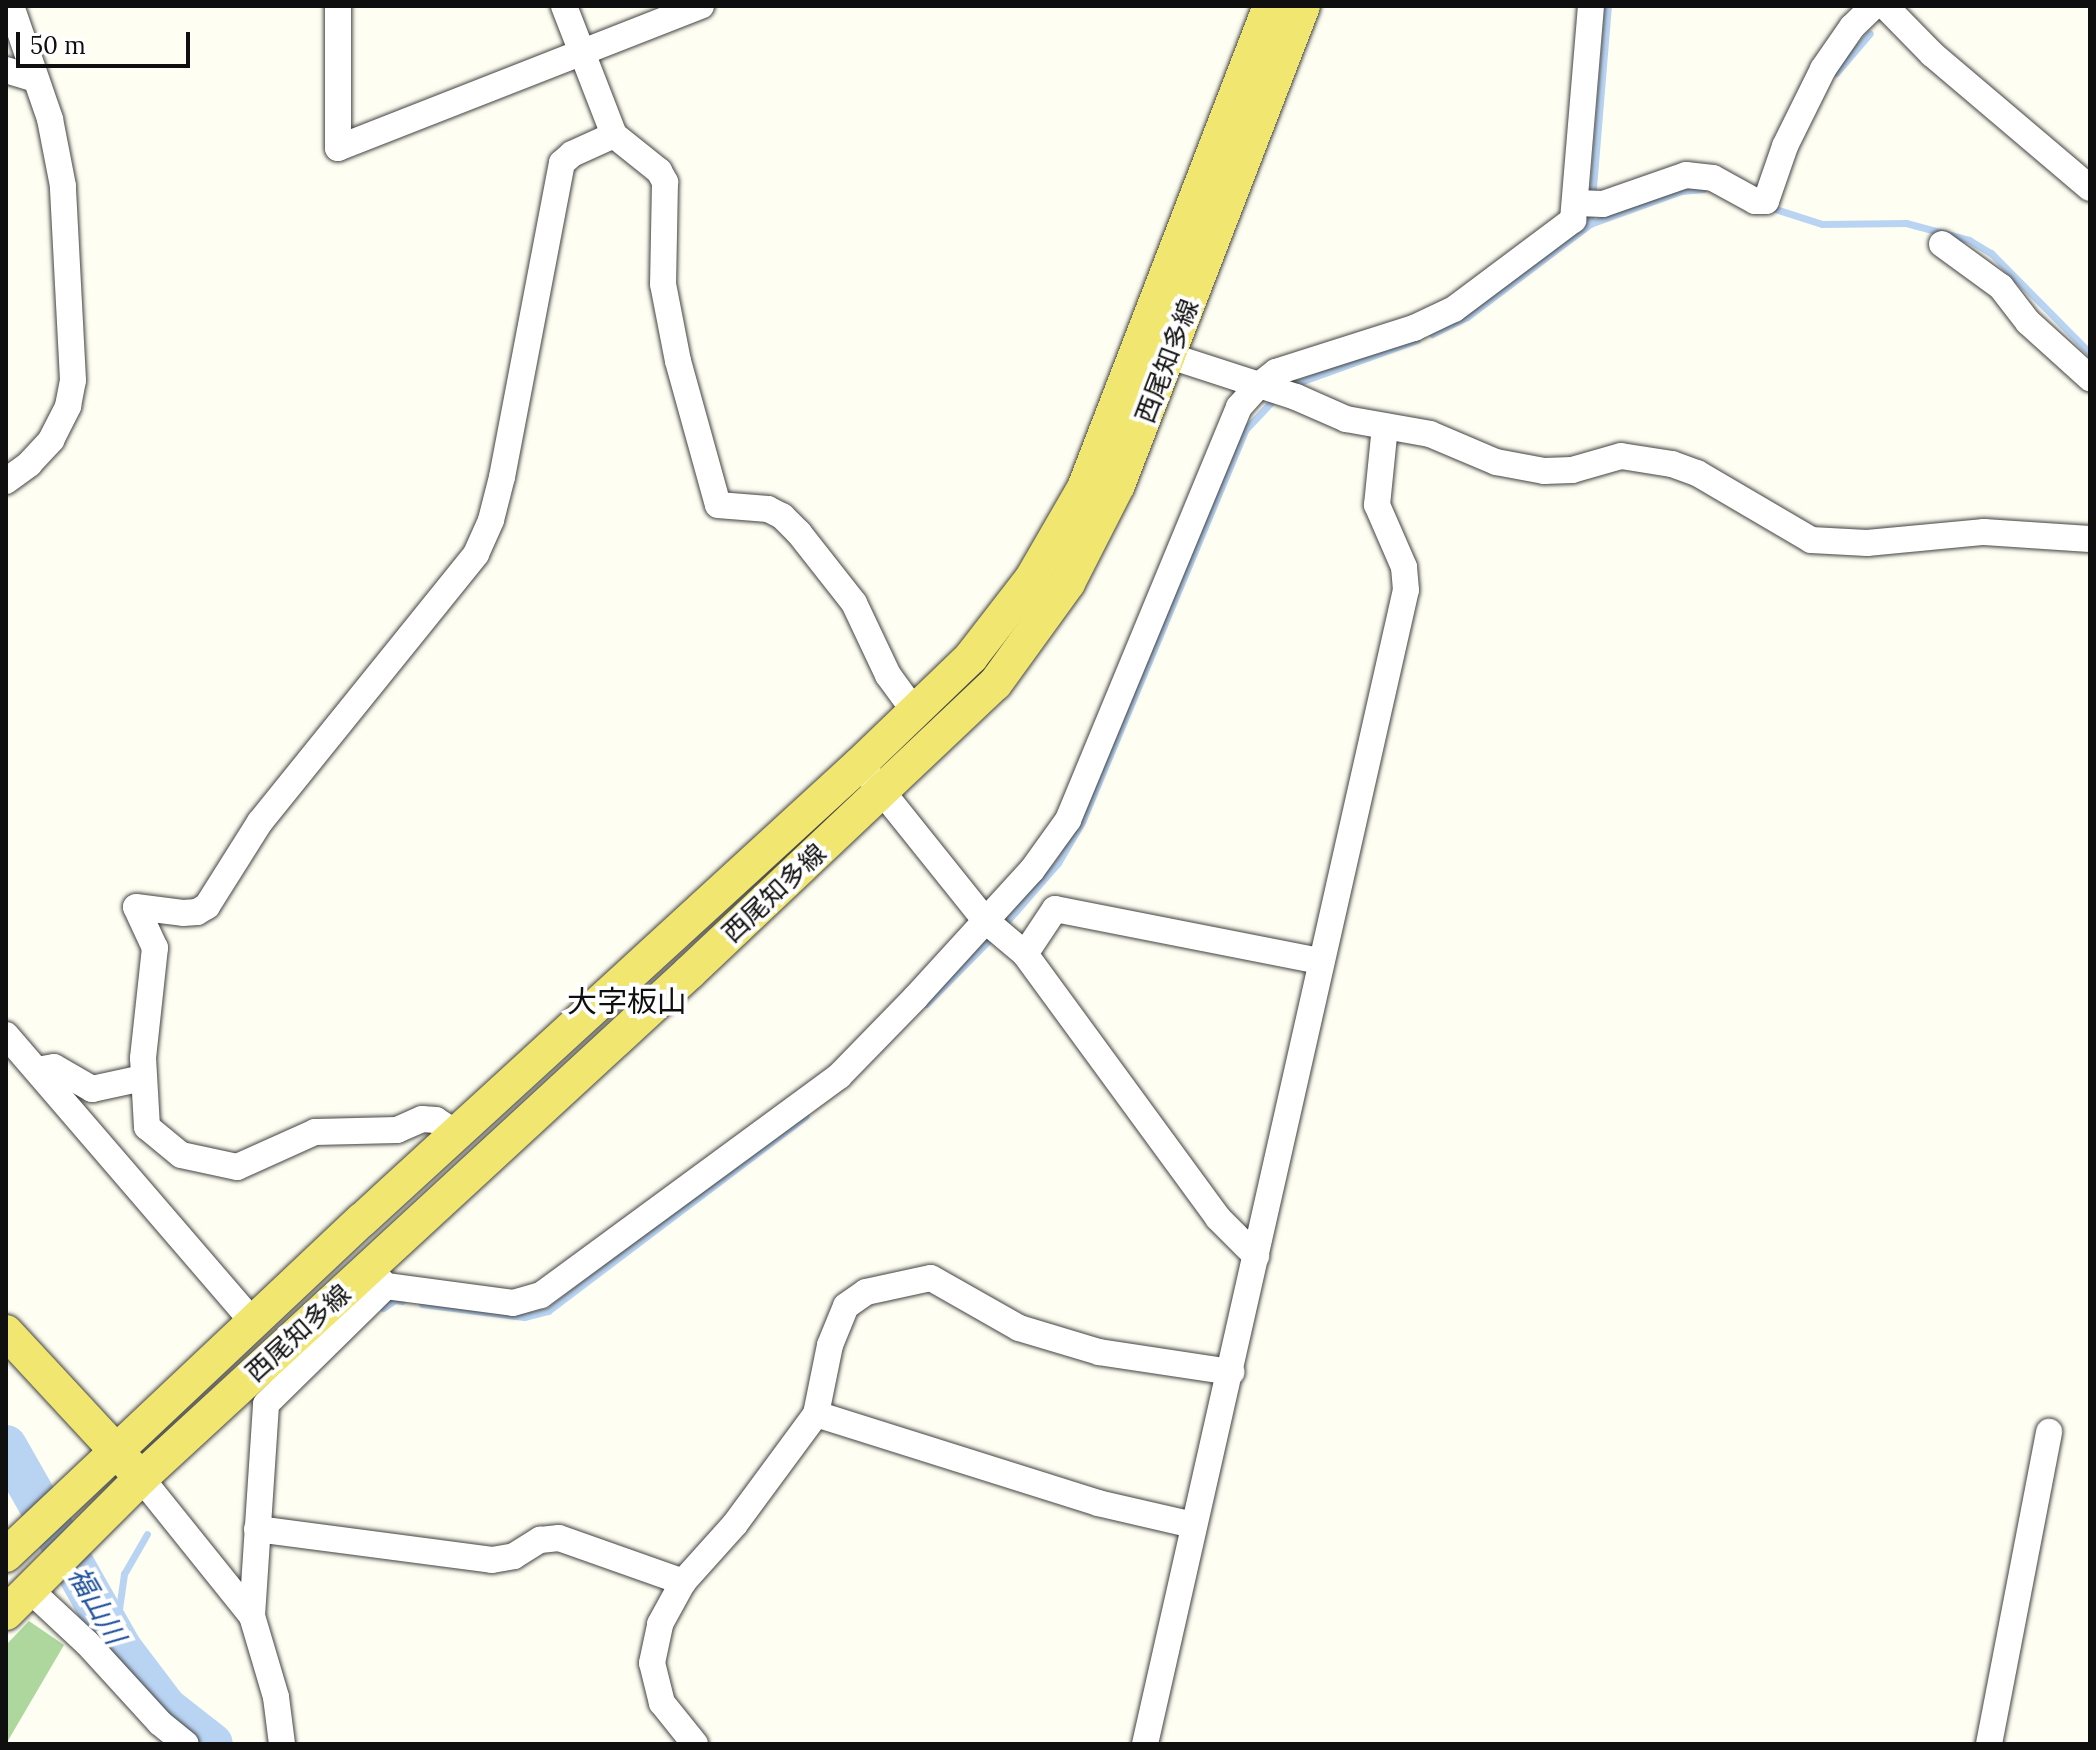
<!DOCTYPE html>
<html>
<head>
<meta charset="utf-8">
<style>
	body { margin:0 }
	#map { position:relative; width:2096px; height:1750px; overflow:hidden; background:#fefef2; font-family:Lora,"Noto Sans JP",serif }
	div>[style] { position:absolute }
	.forest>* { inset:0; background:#add79d }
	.stream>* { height:7px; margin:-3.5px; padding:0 3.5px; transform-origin:3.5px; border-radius:3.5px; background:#b9d4f3 }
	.river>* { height:42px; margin:-21px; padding:0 21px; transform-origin:21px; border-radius:21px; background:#b9d4f3 }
	.roads { filter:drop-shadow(0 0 2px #424242) drop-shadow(0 0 2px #424242) }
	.minor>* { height:26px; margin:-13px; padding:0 13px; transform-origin:13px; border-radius:13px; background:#fff }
	.major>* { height:34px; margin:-17px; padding:0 17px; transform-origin:17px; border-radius:17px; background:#f0e670 }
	span { translate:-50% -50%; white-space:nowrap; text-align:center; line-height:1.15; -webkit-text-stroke:8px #fff; paint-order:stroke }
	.street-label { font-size:26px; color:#0f0f0f }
	.water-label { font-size:28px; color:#1f509a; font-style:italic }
	.quarter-label { font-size:30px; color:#0f0f0f }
	.frame { position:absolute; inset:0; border:8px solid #0f0f0f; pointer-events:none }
	.scale { position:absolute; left:16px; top:32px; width:174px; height:36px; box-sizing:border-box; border:4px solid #0f0f0f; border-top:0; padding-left:10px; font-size:24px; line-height:28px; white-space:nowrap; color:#0f0f0f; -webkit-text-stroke:6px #fff; paint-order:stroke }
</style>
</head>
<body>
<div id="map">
	<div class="forest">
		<i style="clip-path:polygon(29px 1621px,64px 1645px,6px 1744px,6px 1645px)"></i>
	</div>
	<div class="stream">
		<i style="left:1836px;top:73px;width:52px;rotate:-49.6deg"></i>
		<i style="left:1775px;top:209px;width:49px;rotate:17.7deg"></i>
		<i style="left:1822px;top:224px;width:84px;rotate:-0.7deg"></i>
		<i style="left:1906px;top:223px;width:65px;rotate:15.1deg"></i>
		<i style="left:1969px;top:240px;width:26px;rotate:31deg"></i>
		<i style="left:1991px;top:253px;width:141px;rotate:45.3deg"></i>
		<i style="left:1590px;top:224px;width:219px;rotate:-85.3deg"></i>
		<i style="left:1432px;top:334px;width:39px;rotate:-26deg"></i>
		<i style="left:1467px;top:317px;width:154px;rotate:-37.1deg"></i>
		<i style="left:1590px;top:224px;width:97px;rotate:-19.9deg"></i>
		<i style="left:1681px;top:191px;width:22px;rotate:-5deg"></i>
		<i style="left:1289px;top:386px;width:136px;rotate:-19.8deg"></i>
		<i style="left:1002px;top:927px;width:85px;rotate:-48.8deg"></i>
		<i style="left:1058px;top:863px;width:48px;rotate:-59.7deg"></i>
		<i style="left:1082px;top:822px;width:425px;rotate:-67.4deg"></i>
		<i style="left:1245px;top:430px;width:47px;rotate:-46.7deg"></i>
		<i style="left:926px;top:1004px;width:95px;rotate:-45.4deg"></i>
		<i style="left:422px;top:1304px;width:103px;rotate:7.3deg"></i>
		<i style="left:524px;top:1317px;width:25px;rotate:-14deg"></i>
		<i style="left:548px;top:1311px;width:323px;rotate:-37.1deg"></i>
		<i style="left:383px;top:1308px;width:14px;rotate:-34deg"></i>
		<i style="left:395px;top:1300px;width:7px;rotate:8deg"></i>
		<i style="left:115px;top:1637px;width:64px;rotate:-81.9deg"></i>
		<i style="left:124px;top:1574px;width:46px;rotate:-60.1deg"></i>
	</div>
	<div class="river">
		<i style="left:6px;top:1446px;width:235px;rotate:60.4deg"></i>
		<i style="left:122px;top:1650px;width:73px;rotate:52.8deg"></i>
		<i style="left:166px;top:1708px;width:58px;rotate:38deg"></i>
	</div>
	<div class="roads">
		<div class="minor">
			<i style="left:338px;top:6px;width:142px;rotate:90deg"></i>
			<i style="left:338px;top:148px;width:390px;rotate:-21.4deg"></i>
			<i style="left:564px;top:6px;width:138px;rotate:68.8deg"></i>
			<i style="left:614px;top:135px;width:58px;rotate:38.7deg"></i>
			<i style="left:659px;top:171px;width:13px;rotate:61deg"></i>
			<i style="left:665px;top:182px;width:102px;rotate:91.1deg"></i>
			<i style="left:663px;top:284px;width:78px;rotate:79deg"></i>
			<i style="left:678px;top:361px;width:149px;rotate:74.5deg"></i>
			<i style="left:718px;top:505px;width:50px;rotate:4.6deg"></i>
			<i style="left:768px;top:509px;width:16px;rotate:27deg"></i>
			<i style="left:782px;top:516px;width:24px;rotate:45deg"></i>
			<i style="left:799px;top:533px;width:89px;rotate:51.8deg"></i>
			<i style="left:854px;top:603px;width:80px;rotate:64.7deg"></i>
			<i style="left:888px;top:675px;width:46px;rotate:53.9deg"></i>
			<i style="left:1885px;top:6px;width:67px;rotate:45.6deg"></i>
			<i style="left:1932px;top:54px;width:207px;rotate:40.3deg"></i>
			<i style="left:6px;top:70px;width:30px;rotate:17deg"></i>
			<i style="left:1577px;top:203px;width:26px;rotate:2deg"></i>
			<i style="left:1603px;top:204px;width:88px;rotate:-19.3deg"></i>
			<i style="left:1686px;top:175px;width:27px;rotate:6deg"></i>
			<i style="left:1713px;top:178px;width:48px;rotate:28.7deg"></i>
			<i style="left:1755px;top:201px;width:11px"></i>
			<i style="left:1766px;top:201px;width:58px;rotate:-70.9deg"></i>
			<i style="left:1785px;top:146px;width:86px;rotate:-63.7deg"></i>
			<i style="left:1823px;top:69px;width:51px;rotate:-55.4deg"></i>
			<i style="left:1852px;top:27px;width:30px;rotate:-44deg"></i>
			<i style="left:1942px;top:244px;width:73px;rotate:36.1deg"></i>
			<i style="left:2001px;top:287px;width:44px;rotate:52.4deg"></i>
			<i style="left:2028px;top:322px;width:84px;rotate:42.1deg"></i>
			<i style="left:1170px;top:356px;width:133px;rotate:18deg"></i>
			<i style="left:1296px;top:397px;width:55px;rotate:23.7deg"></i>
			<i style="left:1346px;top:419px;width:85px;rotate:10.1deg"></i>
			<i style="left:1430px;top:434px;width:72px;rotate:23deg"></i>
			<i style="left:1496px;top:462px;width:49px;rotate:10.6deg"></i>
			<i style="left:1544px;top:471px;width:28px;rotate:-2deg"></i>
			<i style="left:1572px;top:470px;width:51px;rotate:-15.9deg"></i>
			<i style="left:1621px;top:456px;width:52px;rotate:8.9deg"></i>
			<i style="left:1672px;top:464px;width:27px;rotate:20deg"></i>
			<i style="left:1697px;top:473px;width:132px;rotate:30.4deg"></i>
			<i style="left:1811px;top:540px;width:56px;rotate:3.1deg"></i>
			<i style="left:1867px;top:543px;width:118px;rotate:-5.4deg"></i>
			<i style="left:1984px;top:532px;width:106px;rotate:3.8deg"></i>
			<i style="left:6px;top:481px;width:29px;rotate:-36deg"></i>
			<i style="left:29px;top:464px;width:33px;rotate:-47deg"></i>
			<i style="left:51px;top:440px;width:38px;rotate:-63deg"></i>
			<i style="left:68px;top:406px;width:26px;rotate:-79deg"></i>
			<i style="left:73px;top:380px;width:194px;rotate:-93deg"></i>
			<i style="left:63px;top:186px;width:68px;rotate:-101deg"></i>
			<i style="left:50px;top:119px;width:120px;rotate:-109deg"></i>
			<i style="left:860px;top:764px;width:201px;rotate:51.3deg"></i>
			<i style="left:986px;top:921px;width:51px;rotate:40.2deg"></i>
			<i style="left:1025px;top:954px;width:327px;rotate:53.8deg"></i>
			<i style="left:1218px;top:1218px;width:54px;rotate:45deg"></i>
			<i style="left:1025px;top:954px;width:54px;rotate:-56.3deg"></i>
			<i style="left:1055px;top:909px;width:271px;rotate:11.1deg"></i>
			<i style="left:6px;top:1035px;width:380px;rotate:49.3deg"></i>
			<i style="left:37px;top:1070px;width:17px;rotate:-10deg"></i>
			<i style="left:54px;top:1067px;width:44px;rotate:30.1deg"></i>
			<i style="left:92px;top:1089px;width:52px;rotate:-12.2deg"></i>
			<i style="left:459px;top:1135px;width:27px;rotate:-147deg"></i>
			<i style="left:436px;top:1120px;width:14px;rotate:-176deg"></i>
			<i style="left:422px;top:1119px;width:27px;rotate:156deg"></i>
			<i style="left:397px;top:1130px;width:82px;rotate:178.6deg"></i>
			<i style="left:315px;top:1132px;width:85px;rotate:155.8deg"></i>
			<i style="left:237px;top:1167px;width:57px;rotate:-167.9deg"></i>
			<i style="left:181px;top:1155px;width:44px;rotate:-140.5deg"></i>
			<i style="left:147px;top:1127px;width:69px;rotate:-93.3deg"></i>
			<i style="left:143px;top:1058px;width:111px;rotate:-83.8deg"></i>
			<i style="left:155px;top:948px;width:45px;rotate:-114.9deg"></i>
			<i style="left:136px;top:907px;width:47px;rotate:7.3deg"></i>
			<i style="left:183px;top:913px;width:14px;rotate:-4deg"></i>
			<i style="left:197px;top:912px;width:12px;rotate:-31deg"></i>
			<i style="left:207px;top:906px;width:99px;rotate:-57.8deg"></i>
			<i style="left:260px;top:822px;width:344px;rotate:-51.1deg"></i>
			<i style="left:476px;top:554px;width:37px;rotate:-66deg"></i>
			<i style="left:491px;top:520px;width:44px;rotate:-75.7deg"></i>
			<i style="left:502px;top:477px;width:320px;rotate:-79.2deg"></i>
			<i style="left:562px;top:163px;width:13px;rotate:-42deg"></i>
			<i style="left:572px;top:154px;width:46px;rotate:-24.3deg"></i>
			<i style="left:386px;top:1286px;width:128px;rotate:7.6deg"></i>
			<i style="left:513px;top:1303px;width:29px;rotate:-16deg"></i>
			<i style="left:541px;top:1295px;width:370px;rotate:-36.3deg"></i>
			<i style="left:839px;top:1076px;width:109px;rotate:-45.7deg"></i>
			<i style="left:915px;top:998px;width:173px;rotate:-47.6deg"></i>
			<i style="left:1032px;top:870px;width:62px;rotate:-54.2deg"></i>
			<i style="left:1068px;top:820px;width:447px;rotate:-67.5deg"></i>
			<i style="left:1239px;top:407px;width:28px;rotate:-48deg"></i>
			<i style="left:1258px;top:386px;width:23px;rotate:-38deg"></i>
			<i style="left:1276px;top:372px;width:145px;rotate:-17.7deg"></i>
			<i style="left:1414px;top:328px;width:44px;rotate:-25.4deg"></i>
			<i style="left:1454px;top:309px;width:149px;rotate:-36.8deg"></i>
			<i style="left:1573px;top:220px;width:215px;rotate:-85.2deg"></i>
			<i style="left:816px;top:1414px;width:296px;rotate:17.5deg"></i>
			<i style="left:1098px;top:1503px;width:98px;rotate:13deg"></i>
			<i style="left:141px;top:1478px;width:177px;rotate:51.2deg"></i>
			<i style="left:257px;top:1529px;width:237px;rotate:7.5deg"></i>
			<i style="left:492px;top:1560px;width:22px;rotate:-10deg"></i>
			<i style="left:514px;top:1556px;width:31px;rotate:-32deg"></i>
			<i style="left:540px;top:1540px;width:19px;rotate:-6deg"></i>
			<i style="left:559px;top:1538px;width:132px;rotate:19.5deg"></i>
			<i style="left:29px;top:1589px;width:79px;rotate:43deg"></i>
			<i style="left:87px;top:1643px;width:108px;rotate:47.6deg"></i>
			<i style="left:160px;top:1723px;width:33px;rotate:39deg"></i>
			<i style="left:282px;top:1744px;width:47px;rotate:-97.3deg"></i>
			<i style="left:276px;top:1697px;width:84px;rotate:-106.5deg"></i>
			<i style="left:252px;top:1616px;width:212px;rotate:-86.2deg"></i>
			<i style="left:266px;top:1404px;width:168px;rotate:-44.5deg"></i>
			<i style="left:386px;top:1286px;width:17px;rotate:-135deg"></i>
			<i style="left:695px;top:1744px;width:53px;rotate:-128.8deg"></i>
			<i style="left:662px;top:1703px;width:41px;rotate:-104deg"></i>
			<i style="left:652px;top:1663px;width:40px;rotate:-78deg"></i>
			<i style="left:660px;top:1624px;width:48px;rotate:-61.3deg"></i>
			<i style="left:683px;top:1582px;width:78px;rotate:-48.1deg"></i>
			<i style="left:735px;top:1524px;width:137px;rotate:-53.6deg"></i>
			<i style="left:816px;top:1414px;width:70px;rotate:-78.5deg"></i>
			<i style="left:830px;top:1345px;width:42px;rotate:-67.7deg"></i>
			<i style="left:846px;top:1306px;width:24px;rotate:-35deg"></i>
			<i style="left:866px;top:1292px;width:66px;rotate:-12.2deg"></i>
			<i style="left:931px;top:1278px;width:101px;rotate:29.6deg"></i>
			<i style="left:1019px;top:1328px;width:84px;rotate:16.7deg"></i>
			<i style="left:1099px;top:1352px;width:134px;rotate:8.6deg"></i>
			<i style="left:1145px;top:1744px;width:1183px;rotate:-77.26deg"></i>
			<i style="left:1406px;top:590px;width:23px;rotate:-95deg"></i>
			<i style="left:1404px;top:567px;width:68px;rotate:-113.5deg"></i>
			<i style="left:1377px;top:505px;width:79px;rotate:-84.2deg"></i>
			<i style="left:1989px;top:1744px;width:318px;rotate:-79.1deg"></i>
		</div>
		<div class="major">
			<i style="left:6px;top:1332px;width:184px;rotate:47.2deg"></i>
			<i style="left:6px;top:1555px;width:489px;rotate:-43.3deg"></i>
			<i style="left:362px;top:1220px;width:675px;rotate:-42.48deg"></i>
			<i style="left:860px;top:764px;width:154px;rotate:-43.9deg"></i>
			<i style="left:971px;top:657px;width:100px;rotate:-52.3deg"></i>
			<i style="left:1032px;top:578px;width:104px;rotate:-60deg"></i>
			<i style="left:1084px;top:488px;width:517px;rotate:-68.9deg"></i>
			<i style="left:6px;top:1613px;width:191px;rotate:-45deg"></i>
			<i style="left:141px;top:1478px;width:747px;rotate:-42.67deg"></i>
			<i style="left:690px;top:972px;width:419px;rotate:-43.4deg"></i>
			<i style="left:995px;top:684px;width:125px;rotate:-54.1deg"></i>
			<i style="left:1068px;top:583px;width:110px;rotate:-63deg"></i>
			<i style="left:1118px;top:485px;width:513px;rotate:-68.88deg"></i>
		</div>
	</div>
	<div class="street-label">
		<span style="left:1167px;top:361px;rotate:-69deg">西尾知多線</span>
		<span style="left:774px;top:893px;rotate:-43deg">西尾知多線</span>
		<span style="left:298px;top:1333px;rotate:-42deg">西尾知多線</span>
	</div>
	<div class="water-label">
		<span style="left:97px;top:1605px;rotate:60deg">福山川</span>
	</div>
	<div class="quarter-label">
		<span style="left:627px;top:1001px">大字板山</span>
	</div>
	<div class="frame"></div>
	<div class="scale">50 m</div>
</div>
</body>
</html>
